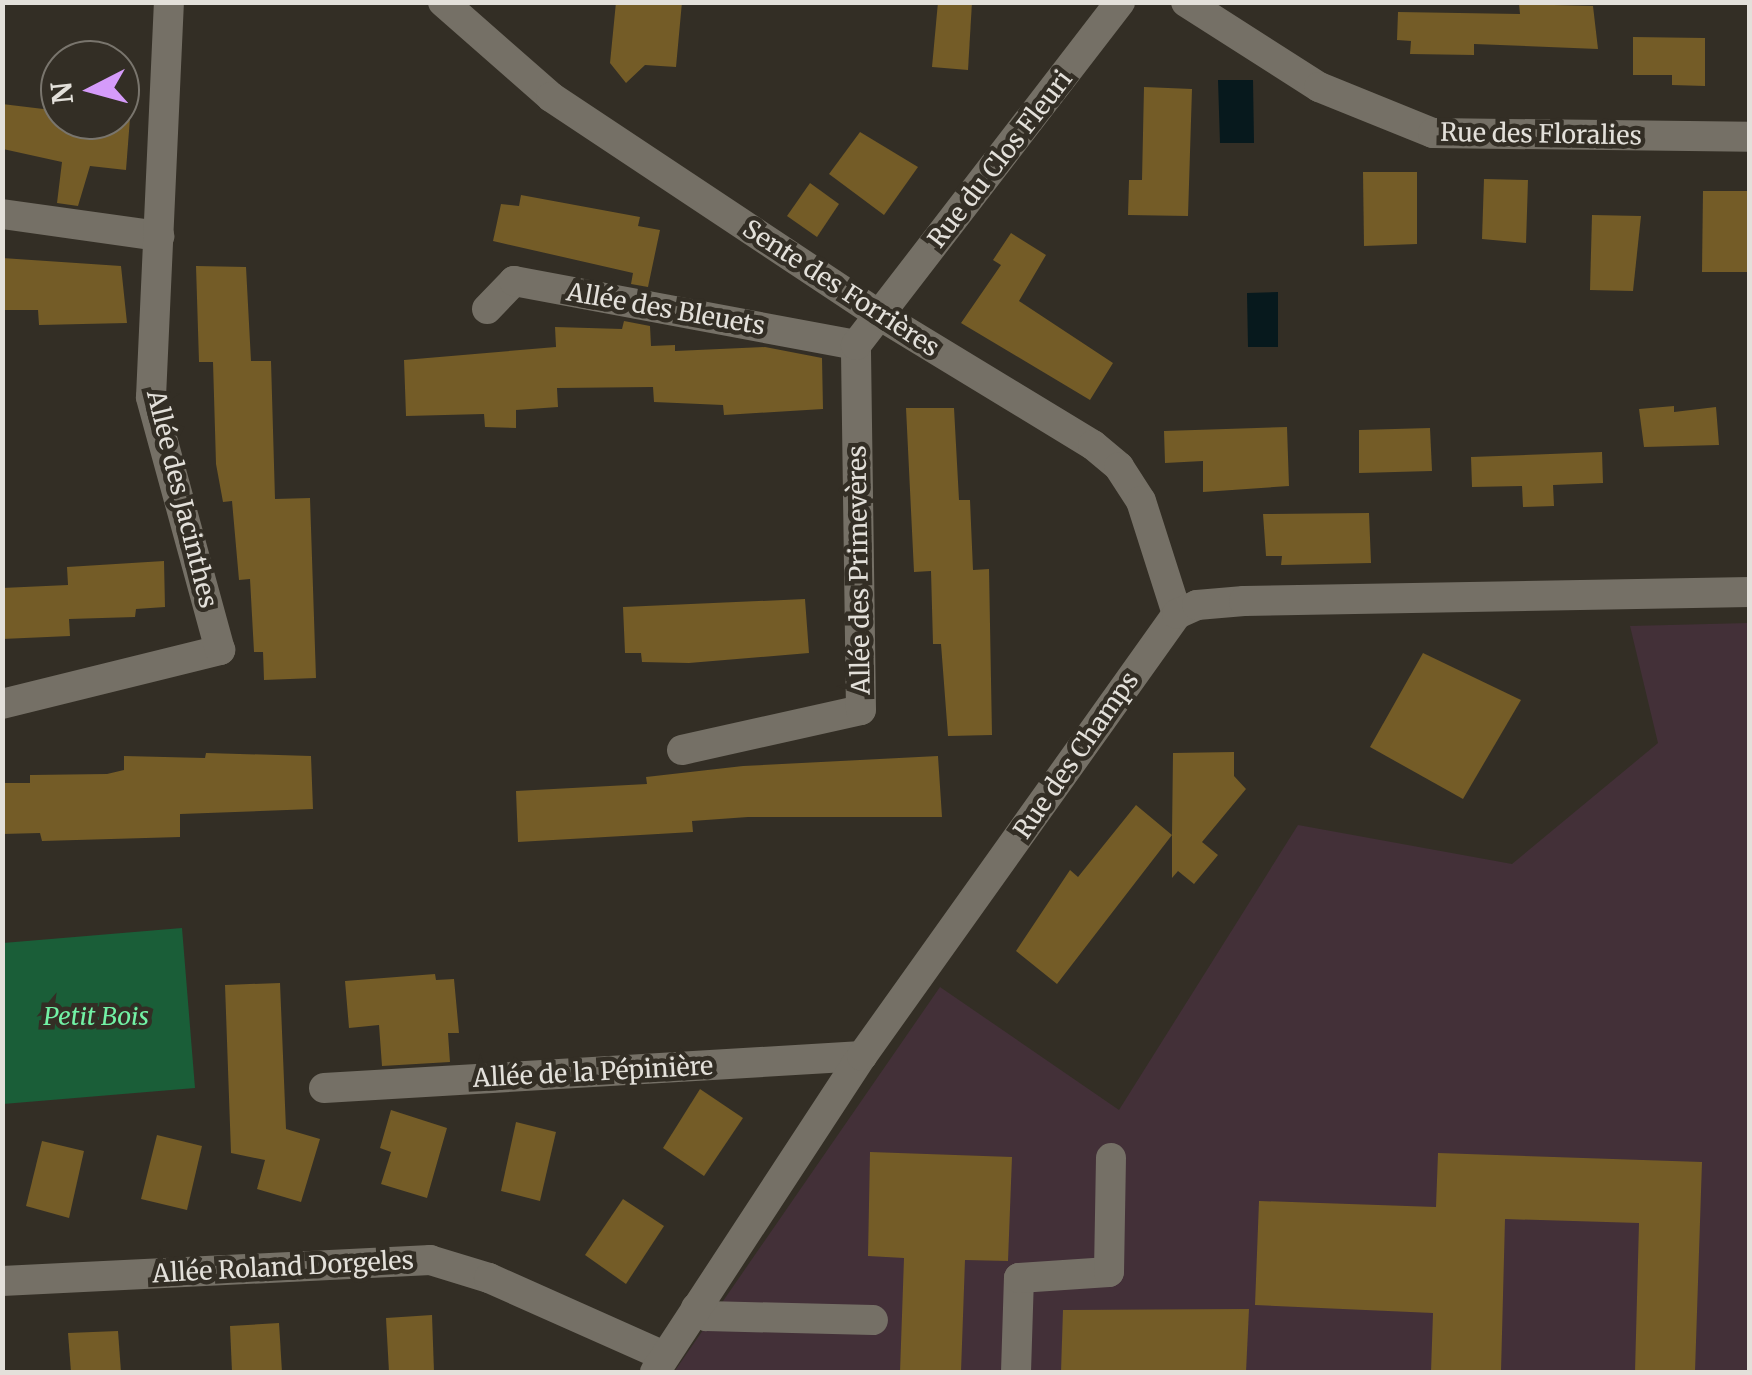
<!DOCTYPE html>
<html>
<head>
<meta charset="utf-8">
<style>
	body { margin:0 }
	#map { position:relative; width:1752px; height:1375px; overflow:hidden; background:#332e25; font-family:Merriweather,serif }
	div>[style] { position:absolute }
	.commercial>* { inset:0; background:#433038 }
	.green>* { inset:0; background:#1a5e38 }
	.water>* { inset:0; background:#07191d }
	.building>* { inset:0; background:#745c27 }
	.minor>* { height:30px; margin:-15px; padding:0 15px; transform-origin:15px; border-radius:15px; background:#757066 }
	span { translate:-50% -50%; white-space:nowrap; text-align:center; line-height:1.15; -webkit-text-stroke:9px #332e25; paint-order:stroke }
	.street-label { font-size:25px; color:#e3e0da }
	.park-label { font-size:25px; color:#72f2a5; font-style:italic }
	.frame { position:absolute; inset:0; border:5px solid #e3e0da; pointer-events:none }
	.north { position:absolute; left:40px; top:40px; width:100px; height:100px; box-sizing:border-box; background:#332e25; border:2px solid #79756d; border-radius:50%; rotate:264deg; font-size:28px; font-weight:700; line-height:40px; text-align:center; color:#e3e0da }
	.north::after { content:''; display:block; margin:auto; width:35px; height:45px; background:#d59bfa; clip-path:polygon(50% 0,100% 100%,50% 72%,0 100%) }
</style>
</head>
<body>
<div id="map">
	<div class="commercial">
		<i style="clip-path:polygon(1749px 623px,1749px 1372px,674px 1372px,940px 987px,1119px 1110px,1298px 825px,1512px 864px,1658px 743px,1630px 626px)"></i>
	</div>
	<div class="green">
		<i style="clip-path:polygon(182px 928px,195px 1088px,3px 1104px,3px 943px)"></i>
	</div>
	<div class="water">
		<i style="clip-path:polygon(1218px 80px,1253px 80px,1254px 143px,1220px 143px)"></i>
		<i style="clip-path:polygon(1278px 292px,1278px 347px,1248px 347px,1247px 293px)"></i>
	</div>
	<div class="building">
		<i style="clip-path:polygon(616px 2px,682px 2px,676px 67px,645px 65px,626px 83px,610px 63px)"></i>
		<i style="clip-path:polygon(938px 2px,972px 2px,968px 70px,932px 67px)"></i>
		<i style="clip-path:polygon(1519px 4px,1593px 6px,1598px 49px,1474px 44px,1474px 55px,1410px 54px,1411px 41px,1397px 40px,1398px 12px,1520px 14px)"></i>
		<i style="clip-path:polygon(1633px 37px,1705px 38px,1705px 86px,1672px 85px,1672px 75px,1633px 75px)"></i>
		<i style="clip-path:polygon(1144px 87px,1192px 89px,1188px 216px,1128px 215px,1129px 180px,1142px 180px)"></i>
		<i style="clip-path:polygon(2px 104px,60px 111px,60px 120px,130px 118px,126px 170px,90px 166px,78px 206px,57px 203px,62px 162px,3px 149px)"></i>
		<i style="clip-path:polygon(860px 132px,918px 167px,884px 215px,829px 174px)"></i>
		<i style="clip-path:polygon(1363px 172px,1417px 172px,1417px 244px,1364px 246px)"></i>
		<i style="clip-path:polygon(1484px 179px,1528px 180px,1526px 243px,1482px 239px)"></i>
		<i style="clip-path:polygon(810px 183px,839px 204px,817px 237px,787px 216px)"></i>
		<i style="clip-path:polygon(1703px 191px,1750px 191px,1750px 272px,1702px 272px)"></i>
		<i style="clip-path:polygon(521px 195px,640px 217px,638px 226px,660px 230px,648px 287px,631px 284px,633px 273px,493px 241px,501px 204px,519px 206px)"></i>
		<i style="clip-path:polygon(1592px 215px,1641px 216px,1633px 291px,1590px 290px)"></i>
		<i style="clip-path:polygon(1011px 233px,1046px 255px,1019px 301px,1113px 363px,1090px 400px,961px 323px,1001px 265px,993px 260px)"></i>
		<i style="clip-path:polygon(2px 258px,121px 266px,127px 323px,39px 325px,38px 310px,2px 310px)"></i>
		<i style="clip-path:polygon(196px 266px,246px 267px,251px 361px,271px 361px,275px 499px,310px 498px,316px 678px,264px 680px,263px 652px,254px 652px,250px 579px,239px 580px,232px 501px,223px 502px,216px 464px,213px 362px,199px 362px)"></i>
		<i style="clip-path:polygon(624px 321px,650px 326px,651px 346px,675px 345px,675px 351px,765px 347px,822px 358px,823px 409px,724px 415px,723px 405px,654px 402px,653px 387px,557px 388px,558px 407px,516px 410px,516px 428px,485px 427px,484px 414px,406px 416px,404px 360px,556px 347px,555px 327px,622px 329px)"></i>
		<i style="clip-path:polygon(1674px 406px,1674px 412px,1716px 407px,1719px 445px,1644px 447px,1639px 409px)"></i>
		<i style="clip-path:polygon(906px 408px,954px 408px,959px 500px,970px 500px,973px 570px,989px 569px,992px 735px,948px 736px,941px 644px,933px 644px,931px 571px,914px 572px)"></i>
		<i style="clip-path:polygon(1287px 427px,1289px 486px,1203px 492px,1203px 461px,1165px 463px,1164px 431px)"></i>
		<i style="clip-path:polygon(1430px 428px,1432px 471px,1359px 473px,1359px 430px)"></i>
		<i style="clip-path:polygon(1602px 452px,1603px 483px,1553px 485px,1554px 506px,1523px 507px,1522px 486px,1472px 487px,1471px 457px)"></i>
		<i style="clip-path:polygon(1369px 513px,1371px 563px,1281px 565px,1282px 556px,1266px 556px,1263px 514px)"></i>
		<i style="clip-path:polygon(164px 561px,165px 607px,136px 609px,135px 617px,69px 619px,70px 636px,2px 639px,2px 588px,68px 585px,67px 567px)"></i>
		<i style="clip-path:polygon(805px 599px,809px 653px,689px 663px,642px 662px,641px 653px,625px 653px,623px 607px)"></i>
		<i style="clip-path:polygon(1423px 653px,1521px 700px,1463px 799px,1370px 747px)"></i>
		<i style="clip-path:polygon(1234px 752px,1234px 776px,1246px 789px,1202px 842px,1218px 855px,1194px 884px,1178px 871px,1172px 878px,1172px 835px,1057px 984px,1016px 951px,1070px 870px,1078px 877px,1136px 805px,1172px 835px,1173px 753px)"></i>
		<i style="clip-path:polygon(206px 753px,311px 756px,313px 809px,180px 814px,180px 837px,42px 841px,40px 833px,2px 834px,2px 783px,30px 783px,30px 775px,107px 774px,124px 770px,124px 756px,205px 758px)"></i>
		<i style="clip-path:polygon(938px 756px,942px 817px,748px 817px,692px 821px,693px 832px,518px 842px,516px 791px,647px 784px,646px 777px,743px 766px)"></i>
		<i style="clip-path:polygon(435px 974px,436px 980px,454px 979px,459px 1033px,448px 1033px,450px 1062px,382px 1066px,379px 1025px,349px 1028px,345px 981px)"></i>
		<i style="clip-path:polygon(280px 983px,286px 1129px,320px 1139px,301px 1202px,257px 1189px,265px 1160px,231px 1153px,225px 985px)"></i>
		<i style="clip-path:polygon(700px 1089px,743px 1118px,704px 1176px,663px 1148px)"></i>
		<i style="clip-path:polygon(391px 1110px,447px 1128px,427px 1198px,381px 1184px,391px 1152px,380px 1148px)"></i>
		<i style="clip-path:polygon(516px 1122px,556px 1132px,540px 1201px,501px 1191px)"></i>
		<i style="clip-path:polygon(157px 1135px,202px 1146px,187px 1210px,141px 1199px)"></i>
		<i style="clip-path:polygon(42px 1141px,84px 1151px,69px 1218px,26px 1206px)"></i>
		<i style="clip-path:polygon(870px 1152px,1012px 1157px,1008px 1261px,965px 1260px,961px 1372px,900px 1372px,904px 1258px,868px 1256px)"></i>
		<i style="clip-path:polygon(1438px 1153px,1702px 1162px,1695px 1372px,1635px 1372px,1639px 1223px,1505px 1219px,1501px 1372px,1431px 1372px,1433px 1313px,1255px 1305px,1259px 1201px,1436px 1207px)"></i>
		<i style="clip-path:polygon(623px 1199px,664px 1226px,626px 1284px,585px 1255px)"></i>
		<i style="clip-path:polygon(1249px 1309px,1246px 1372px,1061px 1372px,1063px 1310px)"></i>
		<i style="clip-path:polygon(432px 1315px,434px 1372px,389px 1372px,386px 1318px)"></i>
		<i style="clip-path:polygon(279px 1323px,282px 1372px,232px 1372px,230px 1326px)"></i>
		<i style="clip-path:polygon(118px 1331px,121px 1372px,71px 1372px,68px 1333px)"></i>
	</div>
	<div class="minor">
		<i style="left:443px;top:2px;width:144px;rotate:41.3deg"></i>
		<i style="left:551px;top:97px;width:394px;rotate:33.6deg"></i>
		<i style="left:879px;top:315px;width:250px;rotate:31.3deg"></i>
		<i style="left:1093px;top:445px;width:34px;rotate:40deg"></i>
		<i style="left:1119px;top:467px;width:40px;rotate:57.1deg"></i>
		<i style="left:1141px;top:501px;width:119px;rotate:72.3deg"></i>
		<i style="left:1186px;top:2px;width:158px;rotate:32.6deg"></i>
		<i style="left:1319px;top:87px;width:123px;rotate:22deg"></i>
		<i style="left:1433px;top:133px;width:317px;rotate:0.7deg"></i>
		<i style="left:2px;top:214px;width:159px;rotate:8deg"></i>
		<i style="left:487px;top:309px;width:39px;rotate:-46deg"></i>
		<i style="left:514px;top:281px;width:348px;rotate:10.6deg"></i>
		<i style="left:2px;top:704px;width:225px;rotate:-13.9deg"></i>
		<i style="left:220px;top:650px;width:262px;rotate:-105.3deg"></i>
		<i style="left:151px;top:397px;width:395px;rotate:-87.4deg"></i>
		<i style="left:682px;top:750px;width:183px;rotate:-12.6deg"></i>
		<i style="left:861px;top:710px;width:365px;rotate:-90.8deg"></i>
		<i style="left:856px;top:345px;width:433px;rotate:-52.4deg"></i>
		<i style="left:324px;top:1088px;width:539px;rotate:-3.4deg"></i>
		<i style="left:2px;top:1281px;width:429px;rotate:-2.8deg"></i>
		<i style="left:430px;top:1260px;width:62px;rotate:17deg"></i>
		<i style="left:489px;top:1278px;width:192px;rotate:24deg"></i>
		<i style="left:696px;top:1308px;width:13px;rotate:39deg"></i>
		<i style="left:706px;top:1316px;width:167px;rotate:1.4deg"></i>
		<i style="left:655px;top:1372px;width:378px;rotate:-56.8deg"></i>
		<i style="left:862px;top:1056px;width:543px;rotate:-54.52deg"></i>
		<i style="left:1177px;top:614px;width:22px;rotate:-24deg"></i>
		<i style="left:1197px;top:605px;width:47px;rotate:-4.9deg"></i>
		<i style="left:1244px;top:601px;width:506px;rotate:-1.02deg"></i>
		<i style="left:1016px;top:1372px;width:94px;rotate:-88.2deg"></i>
		<i style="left:1019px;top:1278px;width:90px;rotate:-3.8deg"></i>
		<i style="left:1109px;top:1272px;width:114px;rotate:-89deg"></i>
	</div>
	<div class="street-label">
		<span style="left:1541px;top:134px;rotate:1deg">Rue des Floralies</span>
		<span style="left:1000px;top:159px;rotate:-52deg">Rue du Clos Fleuri</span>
		<span style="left:841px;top:288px;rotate:33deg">Sente des Forrières</span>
		<span style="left:666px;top:309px;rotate:10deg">Allée des Bleuets</span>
		<span style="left:182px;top:499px;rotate:76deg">Allée des Jacinthes</span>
		<span style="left:859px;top:570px;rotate:-91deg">Allée des Primevères</span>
		<span style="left:1076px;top:755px;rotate:-55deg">Rue des Champs</span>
		<span style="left:593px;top:1072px;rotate:-3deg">Allée de la Pépinière</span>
		<span style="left:283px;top:1267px;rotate:-3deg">Allée Roland Dorgeles</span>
	</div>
	<div class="park-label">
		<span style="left:96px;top:1016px">Petit Bois</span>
	</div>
	<div class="frame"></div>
	<div class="north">N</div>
</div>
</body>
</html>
